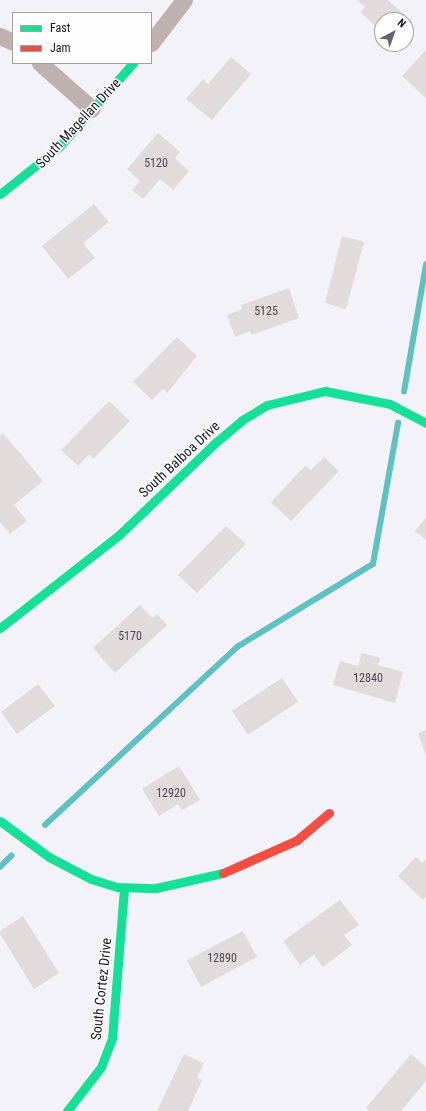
<!DOCTYPE html>
<html>
<head>
<meta charset="utf-8">
<style>
	body { margin:0 }
	#map { position:relative; width:426px; height:1111px; overflow:hidden; background:#f3f2f8; font-family:"Roboto Condensed",sans-serif }
	div>[style] { position:absolute }
	.stream>* { height:5.5px; margin:-2.75px; padding:0 2.75px; transform-origin:2.75px; border-radius:2.75px; background:#60c1c3 }
	.building>* { inset:0; background:#e1dbdb }
	.street>* { height:17px; margin:-8.5px; padding:0 8.5px; transform-origin:8.5px; border-radius:8.5px; background:#bfb1ae }
	.fast>* { height:9px; margin:-4.5px; padding:0 4.5px; transform-origin:4.5px; border-radius:4.5px; background:#16e098 }
	.jam>* { height:9px; margin:-4.5px; padding:0 4.5px; transform-origin:4.5px; border-radius:4.5px; background:#f24e42 }
	span { translate:-50% -50%; white-space:nowrap; text-align:center; line-height:1.15; -webkit-text-stroke:3px #fefefe; paint-order:stroke }
	.number-label { font-size:12px; color:#4c4750 }
	.number-label span { -webkit-text-stroke-width:0 }
	.street-label { font-size:14px; color:#1a1621 }
	.legend { position:absolute; left:12px; top:12px; width:140px; height:52px; box-sizing:border-box; background:#fefefe; border:1px solid #a3a1a6; margin:0; padding:5px 7px; list-style:none; font-size:12px; color:#1a1621 }
	.legend li { display:flex; align-items:center; gap:8px; height:20px }
	.legend b { width:20px; border:1px solid #a3a1a6 }
	.north { position:absolute; left:374px; top:12px; width:40px; height:40px; box-sizing:border-box; background:#fefefe; border:1px solid #a3a1a6; border-radius:50%; rotate:41deg; font-size:11px; font-weight:700; line-height:16px; text-align:center; color:#1a1621 }
	.north::after { content:''; display:block; margin:auto; width:14px; height:18px; background:#66636c; clip-path:polygon(50% 0,100% 100%,50% 72%,0 100%) }
</style>
</head>
<body>
<div id="map">
	<div class="stream">
		<i style="left:404px;top:392px;width:129px;rotate:-80.2deg"></i>
		<i style="left:45px;top:825px;width:262px;rotate:-42.8deg"></i>
		<i style="left:237px;top:647px;width:159px;rotate:-31.4deg"></i>
		<i style="left:373px;top:564px;width:143px;rotate:-79.9deg"></i>
		<i style="left:0;top:867px;width:16px;rotate:-45deg"></i>
	</div>
	<div class="building">
		<i style="clip-path:polygon(357px 0,388px 0,412px 22px,406px 29px,406px 20px,382px 20px,382px 32px,361px 13px,365px 7px)"></i>
		<i style="clip-path:polygon(426px 50px,426px 98px,402px 76px)"></i>
		<i style="clip-path:polygon(231px 57px,251px 74px,212px 120px,186px 99px,203px 79px,208px 84px)"></i>
		<i style="clip-path:polygon(158px 133px,180px 152px,175px 158px,189px 171px,173px 190px,160px 179px,143px 199px,132px 190px,140px 181px,127px 169px)"></i>
		<i style="clip-path:polygon(94px 204px,109px 222px,83px 243px,95px 258px,68px 279px,42px 246px)"></i>
		<i style="clip-path:polygon(342px 236px,364px 242px,346px 309px,325px 303px)"></i>
		<i style="clip-path:polygon(289px 288px,299px 318px,251px 335px,250px 331px,235px 337px,227px 315px,242px 309px,241px 305px)"></i>
		<i style="clip-path:polygon(177px 337px,197px 356px,167px 393px,163px 389px,152px 400px,133px 382px)"></i>
		<i style="clip-path:polygon(109px 401px,130px 421px,93px 459px,89px 454px,78px 466px,61px 450px)"></i>
		<i style="clip-path:polygon(3px 433px,43px 481px,14px 505px,27px 521px,10px 534px,0 522px,0 435px)"></i>
		<i style="clip-path:polygon(324px 457px,339px 471px,291px 521px,271px 502px,306px 465px,311px 470px)"></i>
		<i style="clip-path:polygon(426px 518px,426px 540px,415px 531px)"></i>
		<i style="clip-path:polygon(226px 526px,246px 544px,197px 593px,178px 575px)"></i>
		<i style="clip-path:polygon(140px 605px,152px 618px,157px 614px,167px 625px,115px 673px,93px 648px)"></i>
		<i style="clip-path:polygon(362px 653px,380px 658px,378px 665px,403px 672px,395px 703px,333px 685px,340px 661px,358px 666px)"></i>
		<i style="clip-path:polygon(282px 678px,298px 702px,248px 735px,232px 711px)"></i>
		<i style="clip-path:polygon(38px 684px,55px 706px,17px 734px,1px 712px)"></i>
		<i style="clip-path:polygon(426px 730px,426px 756px,418px 733px)"></i>
		<i style="clip-path:polygon(179px 766px,200px 800px,182px 810px,178px 804px,159px 816px,142px 789px)"></i>
		<i style="clip-path:polygon(416px 857px,422px 863px,426px 859px,426px 897px,423px 900px,398px 876px)"></i>
		<i style="clip-path:polygon(340px 900px,359px 925px,344px 935px,352px 945px,323px 967px,314px 955px,300px 965px,283px 941px)"></i>
		<i style="clip-path:polygon(23px 916px,59px 973px,34px 989px,0 934px,0 931px)"></i>
		<i style="clip-path:polygon(243px 931px,257px 957px,201px 987px,187px 960px)"></i>
		<i style="clip-path:polygon(184px 1054px,204px 1063px,197px 1078px,202px 1080px,188px 1111px,157px 1111px)"></i>
		<i style="clip-path:polygon(411px 1054px,426px 1067px,426px 1081px,401px 1111px,370px 1111px,366px 1108px)"></i>
	</div>
	<div class="street">
		<i style="left:0;top:36px;width:14px;rotate:25deg"></i>
		<i style="left:151px;top:43px;width:54px;rotate:-52.5deg"></i>
		<i style="left:40px;top:63px;width:69px;rotate:41.5deg"></i>
	</div>
	<div class="fast">
		<i style="left:0;top:194px;width:75px;rotate:-38.5deg"></i>
		<i style="left:59px;top:147px;width:112px;rotate:-48.6deg"></i>
		<i style="left:0;top:628px;width:151px;rotate:-38deg"></i>
		<i style="left:119px;top:535px;width:133px;rotate:-43.8deg"></i>
		<i style="left:215px;top:443px;width:35px;rotate:-40deg"></i>
		<i style="left:242px;top:420px;width:29px;rotate:-31deg"></i>
		<i style="left:267px;top:405px;width:60px;rotate:-13.6deg"></i>
		<i style="left:325px;top:391px;width:66px;rotate:11.3deg"></i>
		<i style="left:390px;top:404px;width:41px;rotate:27.8deg"></i>
		<i style="left:0;top:821px;width:61px;rotate:36.3deg"></i>
		<i style="left:49px;top:857px;width:47px;rotate:27.6deg"></i>
		<i style="left:91px;top:879px;width:28px;rotate:17deg"></i>
		<i style="left:118px;top:887px;width:38px;rotate:2deg"></i>
		<i style="left:156px;top:888px;width:69px;rotate:-12.6deg"></i>
		<i style="left:67px;top:1111px;width:56px;rotate:-52.3deg"></i>
		<i style="left:101px;top:1067px;width:31px;rotate:-69deg"></i>
		<i style="left:112px;top:1038px;width:150px;rotate:-85.4deg"></i>
	</div>
	<div class="jam">
		<i style="left:223px;top:873px;width:81px;rotate:-24deg"></i>
		<i style="left:297px;top:840px;width:42px;rotate:-40.2deg"></i>
	</div>
	<div class="number-label">
		<span style="left:156px;top:164px">5120</span>
		<span style="left:266px;top:312px">5125</span>
		<span style="left:130px;top:637px">5170</span>
		<span style="left:368px;top:679px">12840</span>
		<span style="left:171px;top:794px">12920</span>
		<span style="left:222px;top:959px">12890</span>
	</div>
	<div class="street-label">
		<span style="left:78px;top:123px;rotate:-47deg">South Magellan Drive</span>
		<span style="left:179px;top:459px;rotate:-43deg">South Balboa Drive</span>
		<span style="left:101px;top:989px;rotate:-84deg">South Cortez Drive</span>
	</div>
	<ul class="legend">
	<li><b style="height:5px;background:#16e098"></b>Fast</li>
	<li><b style="height:5px;background:#f24e42"></b>Jam</li>
	</ul>
	<div class="north">N</div>
</div>
</body>
</html>
